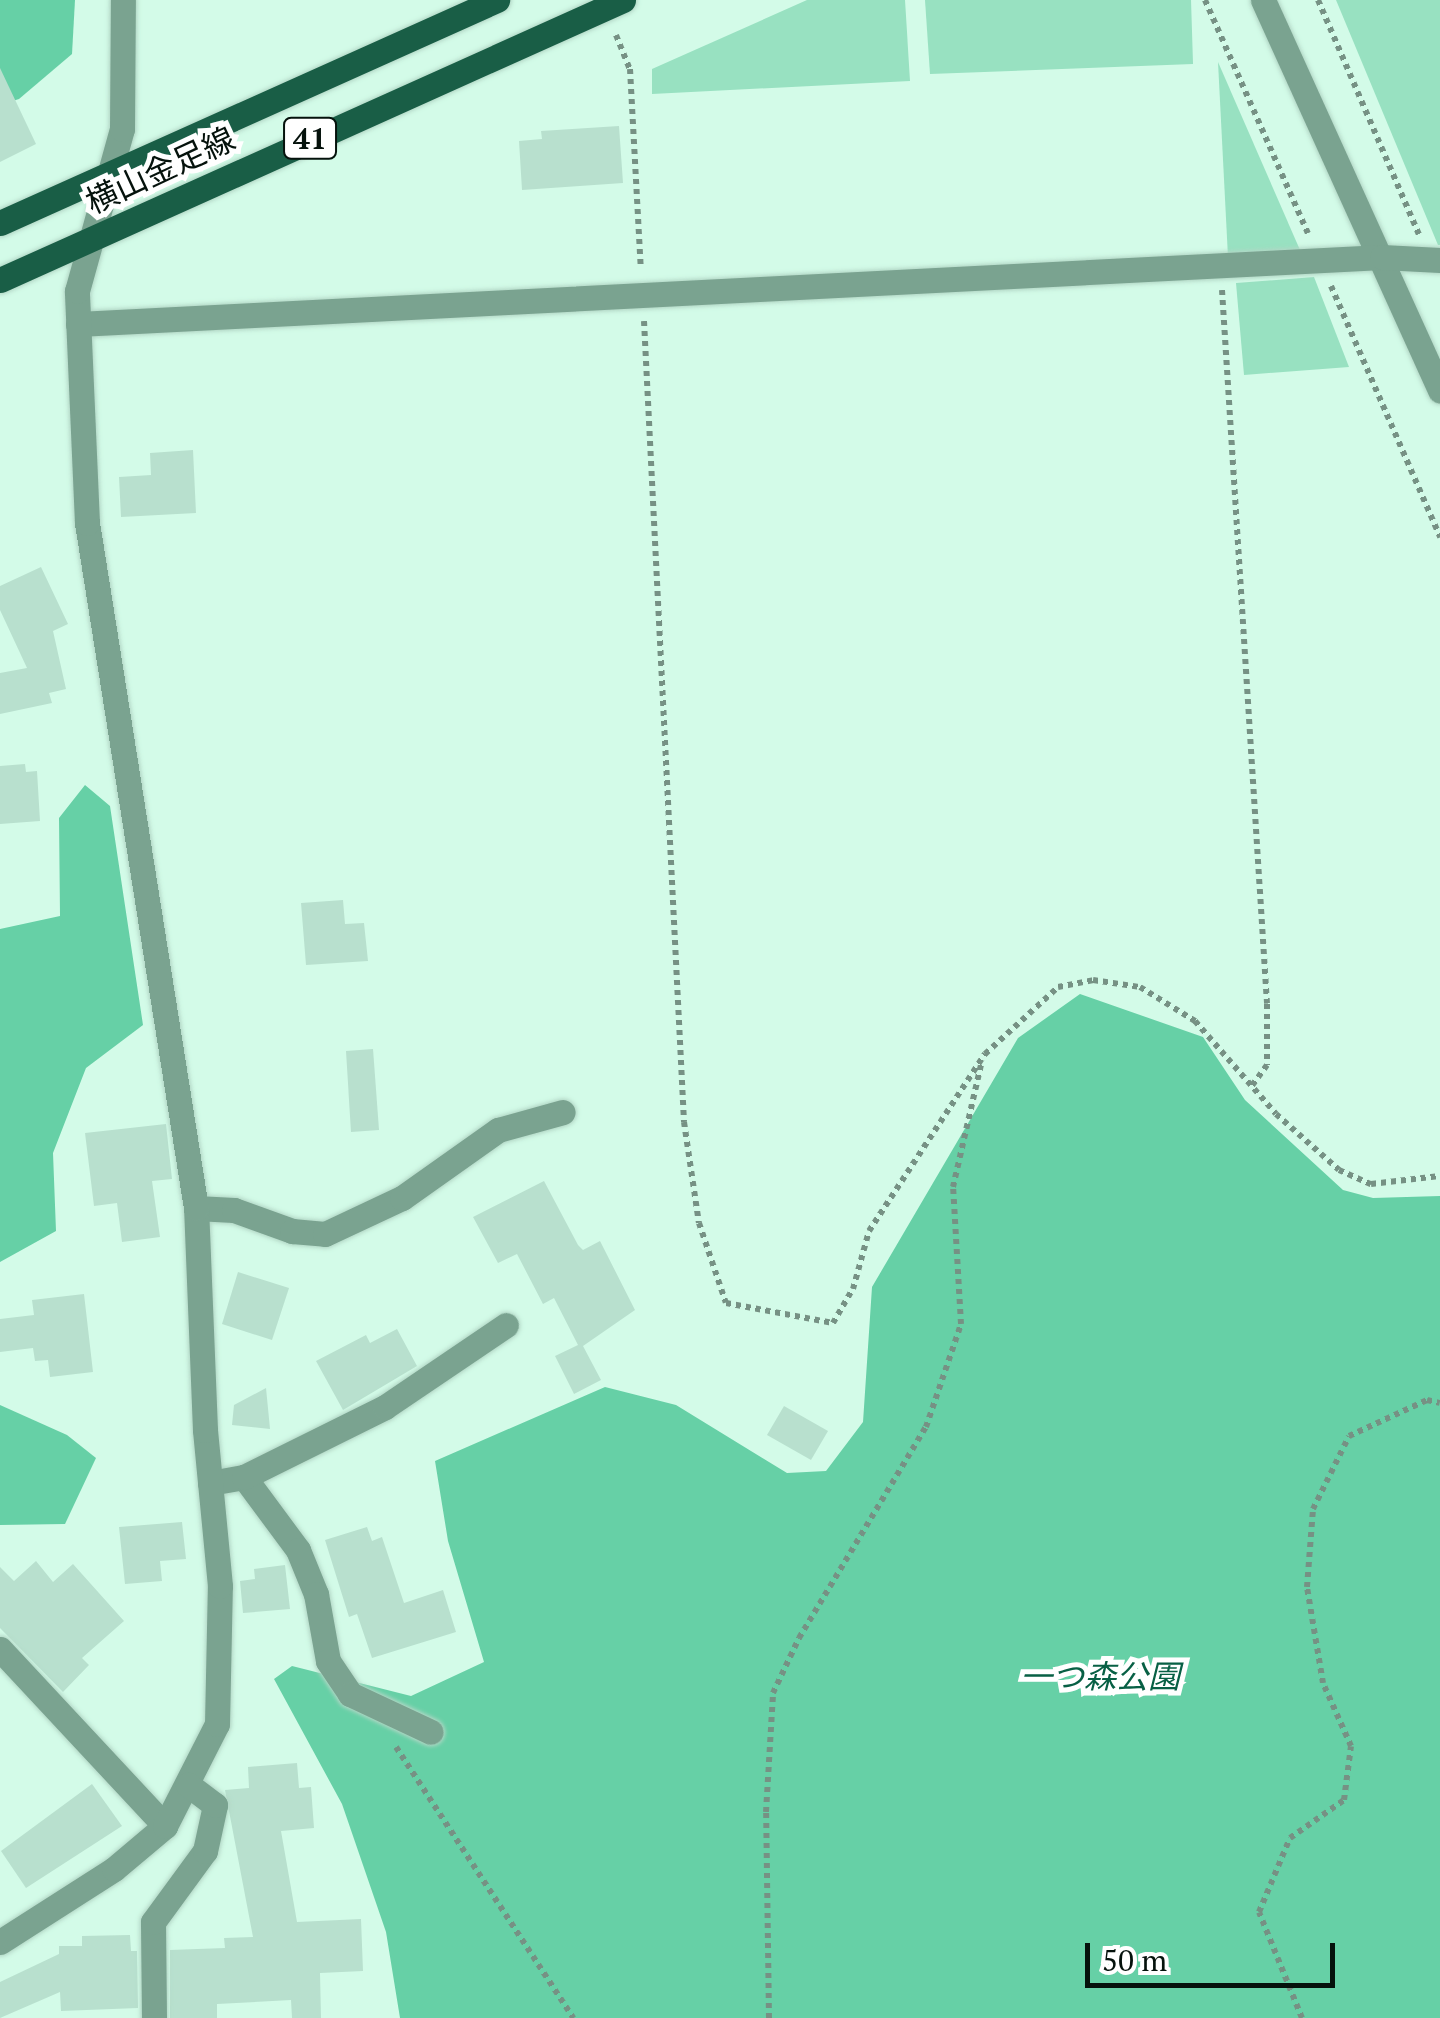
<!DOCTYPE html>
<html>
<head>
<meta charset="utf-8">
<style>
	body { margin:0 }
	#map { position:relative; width:1440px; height:2018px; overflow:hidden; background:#d3fbe8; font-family:"PT Serif","Noto Sans JP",serif }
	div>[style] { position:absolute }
	.green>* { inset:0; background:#98e1c1 }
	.forest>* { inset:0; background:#66d0a6 }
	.building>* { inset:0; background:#b8e0ce }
	.path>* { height:6px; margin-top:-3px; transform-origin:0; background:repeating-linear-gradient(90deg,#769184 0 5px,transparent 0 10px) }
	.roads { filter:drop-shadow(0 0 2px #b2d6c5) drop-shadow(0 0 2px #b2d6c5) }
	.minor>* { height:25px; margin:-12.5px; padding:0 12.5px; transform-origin:12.5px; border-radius:12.5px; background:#7aa390 }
	.primary>* { height:25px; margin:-12.5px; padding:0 12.5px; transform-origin:12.5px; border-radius:12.5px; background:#195e46 }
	span { translate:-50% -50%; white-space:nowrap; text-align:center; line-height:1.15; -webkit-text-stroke:10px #fff; paint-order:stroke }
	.shield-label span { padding:2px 8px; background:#fff; border:2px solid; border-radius:8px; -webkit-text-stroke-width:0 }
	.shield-label { font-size:30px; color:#05120c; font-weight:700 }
	.street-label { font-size:32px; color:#05120c }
	.park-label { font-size:32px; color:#086045; font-style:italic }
	.scale { position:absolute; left:1085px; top:1943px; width:250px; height:45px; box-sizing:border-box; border:5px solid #05120c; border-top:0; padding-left:12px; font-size:30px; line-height:35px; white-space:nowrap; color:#05120c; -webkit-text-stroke:8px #fff; paint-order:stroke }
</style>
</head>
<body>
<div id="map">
	<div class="green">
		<i style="clip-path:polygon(807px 0,905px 0,910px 81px,652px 94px,652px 69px)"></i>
		<i style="clip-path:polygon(925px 0,1191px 0,1193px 64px,930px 74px)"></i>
		<i style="clip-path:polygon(1336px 0,1440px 0,1440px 245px,1438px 245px)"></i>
		<i style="clip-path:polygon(1218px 62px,1300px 250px,1228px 257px)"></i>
		<i style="clip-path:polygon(1314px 277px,1349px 367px,1244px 375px,1236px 283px)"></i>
	</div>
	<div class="forest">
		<i style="clip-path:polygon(0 0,75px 0,72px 54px,19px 99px,0 105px)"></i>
		<i style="clip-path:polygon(85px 785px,110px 806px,143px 1025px,86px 1068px,53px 1153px,56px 1231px,0 1262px,0 929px,60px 916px,59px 818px)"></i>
		<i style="clip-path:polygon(1080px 994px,1203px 1037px,1245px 1100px,1343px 1190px,1373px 1198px,1440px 1196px,1440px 2018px,400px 2018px,386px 1932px,342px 1804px,274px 1679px,292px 1666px,411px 1696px,484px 1662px,448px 1541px,435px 1461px,605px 1387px,676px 1405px,787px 1473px,826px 1471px,863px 1422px,872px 1287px,1018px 1038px)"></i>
		<i style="clip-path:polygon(0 1405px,67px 1435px,96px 1458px,65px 1524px,0 1525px)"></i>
	</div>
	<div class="building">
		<i style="clip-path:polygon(0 68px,36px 144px,0 162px)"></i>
		<i style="clip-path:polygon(619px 126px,623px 183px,522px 190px,519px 141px,542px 139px,541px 131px)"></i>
		<i style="clip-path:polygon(193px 450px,196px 513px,121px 517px,119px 477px,151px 475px,150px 453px)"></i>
		<i style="clip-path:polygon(41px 567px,68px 624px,53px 631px,66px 689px,49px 693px,52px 703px,0 714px,0 673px,27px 668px,0 610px,0 586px)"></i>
		<i style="clip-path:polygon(25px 764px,26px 772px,37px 771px,40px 821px,0 824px,0 766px)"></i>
		<i style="clip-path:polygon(343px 900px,345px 924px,364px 923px,368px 961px,306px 965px,301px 903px)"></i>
		<i style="clip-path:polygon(373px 1049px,379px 1130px,351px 1132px,346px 1051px)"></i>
		<i style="clip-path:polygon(166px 1124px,172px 1179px,152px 1181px,160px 1237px,122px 1242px,117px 1203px,94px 1206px,85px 1133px)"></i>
		<i style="clip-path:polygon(544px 1181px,578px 1245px,583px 1250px,600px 1241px,635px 1310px,583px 1346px,601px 1380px,574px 1394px,555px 1356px,578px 1345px,554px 1298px,543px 1304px,517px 1254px,498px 1263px,473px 1217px)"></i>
		<i style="clip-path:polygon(238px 1272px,289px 1288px,272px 1340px,222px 1324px)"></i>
		<i style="clip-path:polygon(84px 1294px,93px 1372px,50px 1377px,48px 1360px,35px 1361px,33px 1348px,0 1352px,0 1319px,34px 1315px,32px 1300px)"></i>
		<i style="clip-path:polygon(397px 1329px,417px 1366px,343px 1410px,316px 1361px,366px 1335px,370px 1343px)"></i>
		<i style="clip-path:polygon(266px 1388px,270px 1429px,232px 1425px,234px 1405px)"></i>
		<i style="clip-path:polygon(784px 1406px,828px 1431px,811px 1460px,767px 1435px)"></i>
		<i style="clip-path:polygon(182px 1522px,186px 1559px,160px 1561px,162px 1581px,125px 1584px,119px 1527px)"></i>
		<i style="clip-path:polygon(367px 1527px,372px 1541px,382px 1537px,404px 1603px,443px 1590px,456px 1632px,372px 1658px,357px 1614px,349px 1617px,325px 1540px)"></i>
		<i style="clip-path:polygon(36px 1561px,53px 1582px,73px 1564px,124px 1621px,82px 1658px,89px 1665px,63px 1692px,0 1628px,0 1567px,14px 1581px)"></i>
		<i style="clip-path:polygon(285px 1565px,290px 1609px,243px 1613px,240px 1581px,255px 1579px,254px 1569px)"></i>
		<i style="clip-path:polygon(297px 1763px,299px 1788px,311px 1787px,314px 1828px,281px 1831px,297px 1922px,361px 1919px,363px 1971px,320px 1973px,321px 2018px,292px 2018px,291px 2000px,217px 2004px,217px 2018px,170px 2018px,170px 1950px,225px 1948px,224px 1938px,253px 1937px,225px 1790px,249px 1788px,248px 1767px)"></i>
		<i style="clip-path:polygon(92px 1784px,122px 1826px,26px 1888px,1px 1851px)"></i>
		<i style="clip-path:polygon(130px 1935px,131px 1951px,137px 1951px,138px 2008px,61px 2011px,60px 1992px,0 2018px,0 1982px,59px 1954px,59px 1946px,82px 1946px,82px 1936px)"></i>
	</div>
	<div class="path">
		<i style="left:1205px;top:0;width:255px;rotate:66.2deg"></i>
		<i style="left:1318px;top:0;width:255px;rotate:66.7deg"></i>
		<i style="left:616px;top:35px;width:37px;rotate:68deg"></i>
		<i style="left:630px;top:69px;width:200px;rotate:86.9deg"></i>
		<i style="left:1331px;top:286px;width:274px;rotate:66.5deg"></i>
		<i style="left:1222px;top:290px;width:715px;rotate:86.39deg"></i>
		<i style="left:1267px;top:1004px;width:61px;rotate:90deg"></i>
		<i style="left:1267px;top:1065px;width:27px;rotate:126deg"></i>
		<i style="left:644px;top:321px;width:802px;rotate:87.14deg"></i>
		<i style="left:684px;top:1122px;width:102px;rotate:81.6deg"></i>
		<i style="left:699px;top:1223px;width:84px;rotate:71.4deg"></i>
		<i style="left:726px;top:1303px;width:109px;rotate:10.6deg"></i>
		<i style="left:833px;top:1323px;width:39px;rotate:-60deg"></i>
		<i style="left:853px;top:1289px;width:60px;rotate:-74.6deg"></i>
		<i style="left:869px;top:1231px;width:212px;rotate:-56.8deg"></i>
		<i style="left:985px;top:1054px;width:99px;rotate:-42.5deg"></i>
		<i style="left:1058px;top:987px;width:36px;rotate:-11deg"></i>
		<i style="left:1093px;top:980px;width:48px;rotate:8.5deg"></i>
		<i style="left:1140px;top:987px;width:65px;rotate:31.7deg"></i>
		<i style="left:1195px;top:1021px;width:123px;rotate:48.9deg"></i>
		<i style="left:1276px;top:1114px;width:84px;rotate:41.6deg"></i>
		<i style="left:1339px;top:1170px;width:35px;rotate:24deg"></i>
		<i style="left:1371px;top:1184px;width:69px;rotate:-6.6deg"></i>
		<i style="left:396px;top:1747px;width:324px;rotate:56.8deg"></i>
		<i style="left:769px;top:2018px;width:206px;rotate:-90.8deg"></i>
		<i style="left:766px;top:1812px;width:119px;rotate:-86.6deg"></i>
		<i style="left:773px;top:1693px;width:61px;rotate:-64.7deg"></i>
		<i style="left:799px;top:1638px;width:246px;rotate:-59deg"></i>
		<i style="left:926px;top:1427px;width:109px;rotate:-71.2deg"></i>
		<i style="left:961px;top:1324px;width:137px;rotate:-93.3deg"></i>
		<i style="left:953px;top:1187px;width:130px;rotate:-77.1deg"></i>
		<i style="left:1302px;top:2018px;width:114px;rotate:-112.1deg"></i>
		<i style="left:1259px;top:1912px;width:80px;rotate:-67.3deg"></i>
		<i style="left:1290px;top:1838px;width:66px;rotate:-35.1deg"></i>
		<i style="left:1344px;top:1800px;width:54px;rotate:-82.6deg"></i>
		<i style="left:1351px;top:1746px;width:69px;rotate:-114deg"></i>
		<i style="left:1323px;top:1683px;width:97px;rotate:-99.5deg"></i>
		<i style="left:1307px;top:1587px;width:78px;rotate:-85.6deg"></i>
		<i style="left:1313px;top:1509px;width:81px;rotate:-63.7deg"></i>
		<i style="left:1349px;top:1436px;width:86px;rotate:-24.8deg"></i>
		<i style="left:1427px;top:1400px;width:13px;rotate:13deg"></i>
	</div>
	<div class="roads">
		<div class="minor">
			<i style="left:1263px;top:0;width:429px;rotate:65.6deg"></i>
			<i style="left:78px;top:324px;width:1306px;rotate:-2.94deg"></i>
			<i style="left:1382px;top:257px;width:58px;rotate:3deg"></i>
			<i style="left:196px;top:1208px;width:38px;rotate:3deg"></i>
			<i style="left:234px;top:1210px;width:62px;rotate:19.9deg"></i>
			<i style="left:292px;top:1231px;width:33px;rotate:5deg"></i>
			<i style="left:325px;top:1234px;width:85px;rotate:-25.1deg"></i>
			<i style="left:402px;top:1198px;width:118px;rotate:-35.3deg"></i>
			<i style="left:498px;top:1130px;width:67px;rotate:-15.5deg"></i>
			<i style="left:244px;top:1477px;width:91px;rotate:53.5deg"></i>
			<i style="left:298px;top:1550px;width:48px;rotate:67.8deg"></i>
			<i style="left:316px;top:1594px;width:68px;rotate:79.8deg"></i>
			<i style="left:328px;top:1661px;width:40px;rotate:56deg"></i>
			<i style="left:350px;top:1694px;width:89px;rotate:25.1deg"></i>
			<i style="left:210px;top:1483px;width:35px;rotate:-10deg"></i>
			<i style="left:244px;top:1477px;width:157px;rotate:-26.4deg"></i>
			<i style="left:385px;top:1407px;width:146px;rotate:-34.1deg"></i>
			<i style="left:0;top:1649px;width:242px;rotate:47deg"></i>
			<i style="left:0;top:1942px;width:135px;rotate:-32.6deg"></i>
			<i style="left:114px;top:1869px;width:67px;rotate:-40.1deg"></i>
			<i style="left:165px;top:1826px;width:114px;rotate:-63deg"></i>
			<i style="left:217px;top:1724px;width:138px;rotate:-88.8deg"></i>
			<i style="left:220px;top:1586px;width:157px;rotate:-95.5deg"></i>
			<i style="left:205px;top:1430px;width:222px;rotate:-92.3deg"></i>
			<i style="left:196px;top:1208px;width:694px;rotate:-99.04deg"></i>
			<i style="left:87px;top:523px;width:232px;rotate:-92.5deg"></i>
			<i style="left:77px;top:291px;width:168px;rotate:-74.5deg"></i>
			<i style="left:122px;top:129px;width:129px;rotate:-89.6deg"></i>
			<i style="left:154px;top:2018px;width:96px;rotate:-90.6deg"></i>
			<i style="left:153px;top:1922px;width:88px;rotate:-53.8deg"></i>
			<i style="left:205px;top:1851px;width:47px;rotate:-77.7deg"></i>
			<i style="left:215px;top:1805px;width:34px;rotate:-143deg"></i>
		</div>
		<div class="primary">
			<i style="left:0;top:223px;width:545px;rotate:-24.17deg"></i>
			<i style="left:0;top:280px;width:683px;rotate:-24.2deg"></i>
		</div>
	</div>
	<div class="shield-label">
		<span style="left:310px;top:138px">41</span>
	</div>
	<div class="street-label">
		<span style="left:160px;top:170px;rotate:-25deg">横山金足線</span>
	</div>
	<div class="park-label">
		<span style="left:1100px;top:1676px">一つ森公園</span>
	</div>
	<div class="scale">50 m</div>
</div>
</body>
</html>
